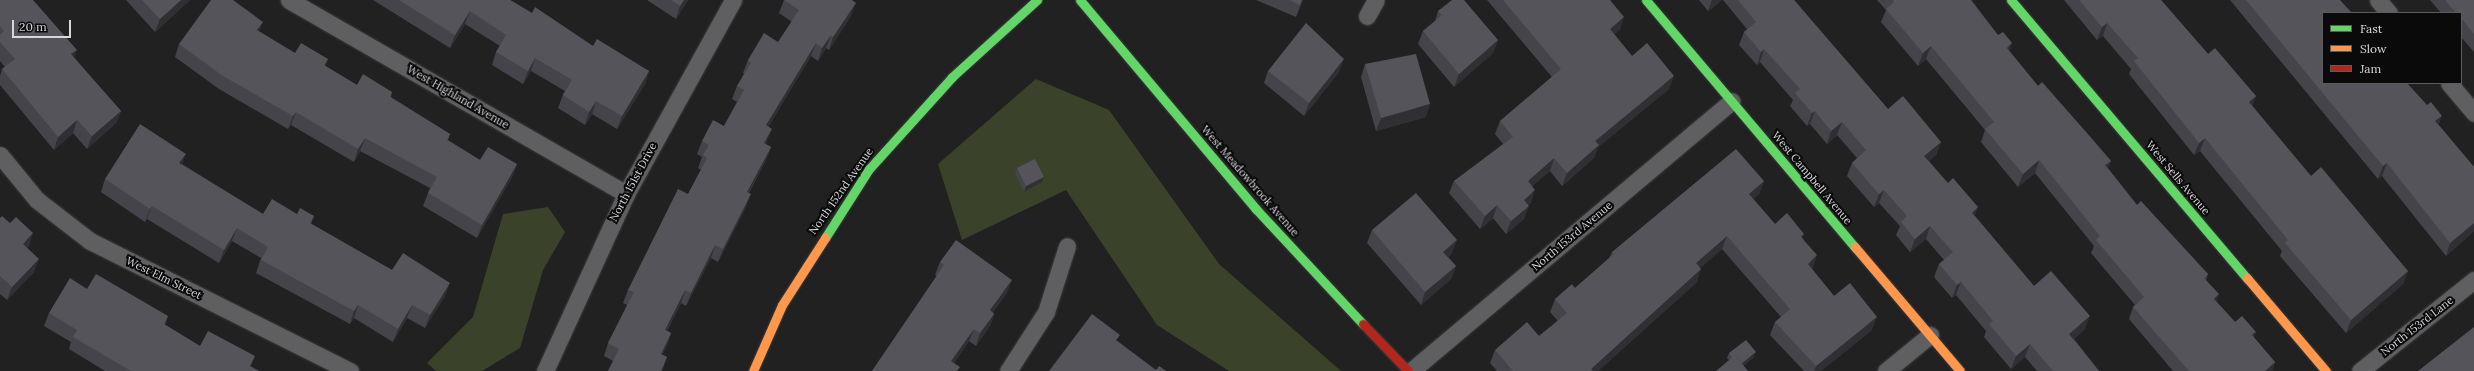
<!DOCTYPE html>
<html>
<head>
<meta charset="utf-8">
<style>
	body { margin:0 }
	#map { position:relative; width:2474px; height:371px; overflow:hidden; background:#212122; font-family:Lora,serif }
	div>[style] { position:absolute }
	.green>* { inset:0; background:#3a4329 }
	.roads { filter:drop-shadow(0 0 1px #3b3b3c) drop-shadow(0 0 1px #3b3b3c) }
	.street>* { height:17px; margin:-8.5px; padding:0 8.5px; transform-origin:8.5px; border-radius:8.5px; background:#5f5f61 }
	.fast>* { height:9px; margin:-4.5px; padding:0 4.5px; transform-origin:4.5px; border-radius:4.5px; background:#63d668 }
	.slow>* { height:9px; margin:-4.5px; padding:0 4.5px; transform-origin:4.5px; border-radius:4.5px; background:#ff974d }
	.jam>* { height:9px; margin:-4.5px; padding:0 4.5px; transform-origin:4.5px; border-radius:4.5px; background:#b3261e }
	.wall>* { inset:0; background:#45444b }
	.shaded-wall>* { inset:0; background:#302f34 }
	.building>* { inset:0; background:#55545a }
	span { translate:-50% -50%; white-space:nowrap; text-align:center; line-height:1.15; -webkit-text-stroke:4px #0a0a0b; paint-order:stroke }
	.street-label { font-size:11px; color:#d8d7da }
	.legend { position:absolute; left:2322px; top:12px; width:140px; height:72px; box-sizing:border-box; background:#0a0a0b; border:1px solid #5c5c5e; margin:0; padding:5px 7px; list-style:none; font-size:12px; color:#d8d7da }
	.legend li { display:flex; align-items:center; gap:8px; height:20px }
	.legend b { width:20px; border:1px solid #5c5c5e }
	.scale { position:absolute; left:12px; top:20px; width:59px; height:18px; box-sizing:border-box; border:2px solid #d8d7da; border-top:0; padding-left:5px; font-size:12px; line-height:14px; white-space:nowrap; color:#d8d7da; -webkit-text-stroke:3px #0a0a0b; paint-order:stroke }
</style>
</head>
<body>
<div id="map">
	<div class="green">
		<i style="clip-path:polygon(1036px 79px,1109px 110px,1219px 264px,1341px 371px,1229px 371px,1157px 325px,1066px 190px,962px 240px,938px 164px)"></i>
		<i style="clip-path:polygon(548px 207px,565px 232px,543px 270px,520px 348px,482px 371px,436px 371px,427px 363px,473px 317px,503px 214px)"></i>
	</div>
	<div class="roads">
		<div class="street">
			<i style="left:289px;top:0;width:389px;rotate:29.9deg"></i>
			<i style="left:2378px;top:0;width:17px;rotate:50deg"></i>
			<i style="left:1367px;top:16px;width:18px;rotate:-61deg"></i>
			<i style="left:2449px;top:83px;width:39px;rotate:50deg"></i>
			<i style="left:0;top:155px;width:58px;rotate:50.6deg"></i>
			<i style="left:37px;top:200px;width:67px;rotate:37.7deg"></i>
			<i style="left:90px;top:241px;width:291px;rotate:26.6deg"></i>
			<i style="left:545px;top:371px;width:195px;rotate:-65.4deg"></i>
			<i style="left:626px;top:194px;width:222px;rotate:-61.1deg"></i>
			<i style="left:1008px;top:371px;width:70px;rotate:-57.2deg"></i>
			<i style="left:1046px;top:312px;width:69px;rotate:-72.3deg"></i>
			<i style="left:1411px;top:371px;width:419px;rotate:-40.1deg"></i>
			<i style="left:1886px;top:371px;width:57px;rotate:-39.3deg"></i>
			<i style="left:2360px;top:371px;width:146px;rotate:-38.6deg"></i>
		</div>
		<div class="fast">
			<i style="left:1080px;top:0;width:273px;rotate:49.9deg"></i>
			<i style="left:1256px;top:209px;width:157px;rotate:47.1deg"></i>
			<i style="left:1646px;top:0;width:324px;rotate:49.8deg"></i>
			<i style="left:2011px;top:0;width:365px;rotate:49.7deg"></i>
			<i style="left:825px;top:238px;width:82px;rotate:-57.5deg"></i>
			<i style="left:869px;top:169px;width:124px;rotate:-47.9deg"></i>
			<i style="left:952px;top:77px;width:115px;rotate:-42.2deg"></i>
		</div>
		<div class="slow">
			<i style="left:1855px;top:247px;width:162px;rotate:49.7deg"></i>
			<i style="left:2247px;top:278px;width:122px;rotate:49.7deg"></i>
			<i style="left:753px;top:371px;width:72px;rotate:-66.3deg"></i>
			<i style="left:782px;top:305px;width:80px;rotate:-57.3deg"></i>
		</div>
		<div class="jam">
			<i style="left:1363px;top:324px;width:65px;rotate:46.2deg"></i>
		</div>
	</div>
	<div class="wall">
		<i style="clip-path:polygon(0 0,74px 58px,121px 111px,116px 123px,87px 149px,73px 133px,54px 150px,0 85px,0 76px,2px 69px,5px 67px,0 61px)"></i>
		<i style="clip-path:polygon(126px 0,190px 0,155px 32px)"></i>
		<i style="clip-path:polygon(373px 0,510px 0,532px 13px,593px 46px,649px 71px,645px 84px,617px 129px,592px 114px,585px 125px,558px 108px,563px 95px,565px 91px,531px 71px,523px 84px,492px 65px,496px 52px,500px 46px,465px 24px,450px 48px)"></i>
		<i style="clip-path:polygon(647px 0,688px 0,676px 19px)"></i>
		<i style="clip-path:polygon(784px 0,851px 16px,829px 50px,826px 48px,818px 61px,811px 56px,768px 127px,767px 141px,766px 144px,771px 147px,766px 160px,749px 193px,746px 207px,718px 262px,711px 258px,686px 306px,681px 303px,667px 331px,671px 333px,667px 346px,662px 355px,667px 357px,662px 371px,608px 371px,613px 361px,604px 356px,608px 343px,627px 305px,623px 303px,628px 290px,688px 194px,701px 170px,698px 168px,702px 157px,697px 154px,702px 141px,724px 126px,737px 102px,732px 99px,737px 86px,744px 74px,743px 73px,748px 60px,778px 42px,792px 22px,779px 13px)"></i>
		<i style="clip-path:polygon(1256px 0,1303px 0,1296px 17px)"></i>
		<i style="clip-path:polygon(1487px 0,1610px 0,1620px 30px,1614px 34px,1632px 56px,1669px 89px,1598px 147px,1594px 158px,1562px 186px,1550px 171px,1532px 186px,1531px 203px,1528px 205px,1524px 219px,1506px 234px,1493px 218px,1480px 229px,1449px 193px,1454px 181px,1503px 144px,1495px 134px,1500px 121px,1552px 77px)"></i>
		<i style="clip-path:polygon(1699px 0,1722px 0,1708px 11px)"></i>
		<i style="clip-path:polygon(1723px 0,1794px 0,1888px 109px,1941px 142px,1936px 155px,1929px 161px,2034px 286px,2085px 329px,2074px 339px,2099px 371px,2037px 371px,2025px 357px,2011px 369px,1984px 337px,1986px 331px,1956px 295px,1952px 298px,1934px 277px,1939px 264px,1944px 260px,1926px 239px,1910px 252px,1896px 235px,1900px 226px,1879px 203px,1874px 207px,1847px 176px,1852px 163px,1857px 158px,1837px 135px,1827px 144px,1810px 124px,1807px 126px,1790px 106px,1793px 100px,1760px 62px,1757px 65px,1739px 45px,1744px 32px,1747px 29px)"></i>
		<i style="clip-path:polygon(1877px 0,1971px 0,2009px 51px,2038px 86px,2111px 161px,2108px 168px,2137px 205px,2208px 274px,2206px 280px,2216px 301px,2235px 322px,2254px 338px,2275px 362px,2272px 371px,2173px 371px,2129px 319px,2133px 307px,2135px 305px,2091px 253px,2094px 246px,2035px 173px,2018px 187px,1981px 142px,1985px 130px,1926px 59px,1918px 66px,1881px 22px,1886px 10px)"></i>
		<i style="clip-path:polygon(2064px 0,2161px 0,2208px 54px,2256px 96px,2252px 106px,2311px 176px,2408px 271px,2403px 284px,2346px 333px,2280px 256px,2282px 251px,2200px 151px,2194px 155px,2129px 74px,2131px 69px,2103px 36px,2097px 40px)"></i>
		<i style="clip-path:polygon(2230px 0,2340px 0,2323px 13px,2439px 125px,2474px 167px,2474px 231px,2446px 256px,2382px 176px,2378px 179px)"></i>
		<i style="clip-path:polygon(2430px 0,2474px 0,2474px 52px,2461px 37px,2461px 13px,2441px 13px)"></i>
		<i style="clip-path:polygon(1438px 11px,1498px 40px,1493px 53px,1454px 87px,1418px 44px,1423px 31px,1435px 21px)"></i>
		<i style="clip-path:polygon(259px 32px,295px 53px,328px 59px,325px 66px,357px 85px,392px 92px,391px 97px,450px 134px,448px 140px,480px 160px,517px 164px,512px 177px,477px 238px,423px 206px,428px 193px,430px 188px,360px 151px,354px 162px,291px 125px,288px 129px,219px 89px,175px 57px,179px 44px)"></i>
		<i style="clip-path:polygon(1365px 64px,1426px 117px,1376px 131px,1361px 77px)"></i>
		<i style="clip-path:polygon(1268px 71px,1339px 72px,1304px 116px,1264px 83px)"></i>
		<i style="clip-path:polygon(182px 164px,263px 214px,297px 214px,314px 216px,311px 224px,392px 270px,445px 296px,425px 328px,407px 318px,393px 342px,354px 318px,350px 324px,256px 273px,261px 258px,232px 241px,219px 263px,147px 219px,145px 222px,101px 192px,105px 179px)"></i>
		<i style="clip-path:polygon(1017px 168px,1042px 182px,1024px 192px,1015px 173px)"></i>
		<i style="clip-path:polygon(1764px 181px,1759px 194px,1753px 199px,1775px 224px,1803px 238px,1813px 268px,1812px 269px,1834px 296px,1872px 330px,1821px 371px,1804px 371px,1770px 335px,1775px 322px,1781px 317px,1722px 249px,1700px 268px,1697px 282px,1598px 371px,1497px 371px,1490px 363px,1495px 350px,1539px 336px,1558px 321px,1550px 312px,1555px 299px,1575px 288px,1609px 258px,1612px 252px)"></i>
		<i style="clip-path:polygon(0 218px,29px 246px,27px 247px,34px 272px,7px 300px,0 294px)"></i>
		<i style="clip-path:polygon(1372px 230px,1452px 253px,1448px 257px,1456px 266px,1451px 279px,1421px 305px,1367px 243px)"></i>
		<i style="clip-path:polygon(940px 262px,1007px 293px,993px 312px,994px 314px,990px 326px,976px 346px,969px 341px,954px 363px,872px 371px,937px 276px,935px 275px)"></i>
		<i style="clip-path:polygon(49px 313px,168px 316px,165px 325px,200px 346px,251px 367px,259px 371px,105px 371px,69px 349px,71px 342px,44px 326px)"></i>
		<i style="clip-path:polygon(1729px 353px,1754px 357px,1743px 366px,1729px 360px,1727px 358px)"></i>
	</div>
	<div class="shaded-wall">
		<i style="clip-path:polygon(181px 0,190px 0,155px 32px,160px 19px)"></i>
		<i style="clip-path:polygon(684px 0,688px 0,676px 19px,680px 6px)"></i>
		<i style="clip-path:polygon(1302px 0,1303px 0,1296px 17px)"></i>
		<i style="clip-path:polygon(1712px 0,1722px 0,1708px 11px)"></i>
		<i style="clip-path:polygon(856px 3px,851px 16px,829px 50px,833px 37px)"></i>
		<i style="clip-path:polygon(470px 11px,465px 24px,450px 48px,455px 35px)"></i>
		<i style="clip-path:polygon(1624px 17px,1620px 30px,1605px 42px,1610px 29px)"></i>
		<i style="clip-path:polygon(263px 22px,258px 35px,257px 30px)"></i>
		<i style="clip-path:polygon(2107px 23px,2103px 36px,2097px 40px,2102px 27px)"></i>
		<i style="clip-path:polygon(831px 35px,826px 48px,818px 61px,822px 48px)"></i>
		<i style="clip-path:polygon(1498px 40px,1493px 53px,1454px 87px,1459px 74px)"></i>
		<i style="clip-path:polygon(816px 43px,811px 56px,761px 138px,766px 125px)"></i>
		<i style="clip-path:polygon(2012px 43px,2008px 56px,2007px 48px)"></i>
		<i style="clip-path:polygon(1931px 46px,1926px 59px,1918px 66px,1923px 53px)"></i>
		<i style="clip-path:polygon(1764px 49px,1760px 62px,1757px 65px,1761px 52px)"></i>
		<i style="clip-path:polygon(77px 50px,72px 63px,71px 54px)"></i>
		<i style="clip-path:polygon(535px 58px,531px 71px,523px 84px,528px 71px)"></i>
		<i style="clip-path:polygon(1344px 59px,1339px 72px,1304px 116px,1309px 103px)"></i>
		<i style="clip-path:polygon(649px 71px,645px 84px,617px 129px,622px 116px)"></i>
		<i style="clip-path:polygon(1674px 76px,1669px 89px,1598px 147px,1594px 158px,1562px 186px,1567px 173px,1595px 141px)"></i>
		<i style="clip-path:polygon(2256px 96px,2251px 109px,2249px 102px)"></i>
		<i style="clip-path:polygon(596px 101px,592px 114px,585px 125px,589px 112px)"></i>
		<i style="clip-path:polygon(1430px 104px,1426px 117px,1376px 131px,1381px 118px)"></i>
		<i style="clip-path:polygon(121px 111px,116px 123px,87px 149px,92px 136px)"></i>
		<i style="clip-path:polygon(1815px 111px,1810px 124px,1807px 126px,1812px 113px)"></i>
		<i style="clip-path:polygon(296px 112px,291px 125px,288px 129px,293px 116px)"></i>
		<i style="clip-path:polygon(2442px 116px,2437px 129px,2435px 121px)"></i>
		<i style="clip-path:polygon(77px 120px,73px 133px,54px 150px,58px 137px)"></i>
		<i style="clip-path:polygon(1842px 122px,1837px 135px,1827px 144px,1831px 131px)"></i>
		<i style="clip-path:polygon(772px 129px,767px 141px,759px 156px,764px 143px)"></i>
		<i style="clip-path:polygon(365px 138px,360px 151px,354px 162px,358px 149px)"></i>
		<i style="clip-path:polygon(2205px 138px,2200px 151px,2194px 155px,2199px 143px)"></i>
		<i style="clip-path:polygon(1941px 142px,1936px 155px,1920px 169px,1924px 156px)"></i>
		<i style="clip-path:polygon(771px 147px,766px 160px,742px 205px,747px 192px)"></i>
		<i style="clip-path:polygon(186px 154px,181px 167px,179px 163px)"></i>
		<i style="clip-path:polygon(1554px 158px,1550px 171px,1523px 194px,1528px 181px)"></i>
		<i style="clip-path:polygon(2039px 160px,2035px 173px,2018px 187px,2023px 174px)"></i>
		<i style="clip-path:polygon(2111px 161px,2106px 174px,2105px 165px)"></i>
		<i style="clip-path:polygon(2387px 163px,2382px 176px,2378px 179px,2383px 166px)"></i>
		<i style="clip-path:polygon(517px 164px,512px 177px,477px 238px,482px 225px)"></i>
		<i style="clip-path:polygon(1044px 177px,1042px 182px,1024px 192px,1026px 186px)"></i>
		<i style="clip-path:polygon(1764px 181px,1759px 194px,1744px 207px,1749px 194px)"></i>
		<i style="clip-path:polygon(1535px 190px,1531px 203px,1519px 213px,1524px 200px)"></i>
		<i style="clip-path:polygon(1884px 190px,1879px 203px,1874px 207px,1879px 194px)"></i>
		<i style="clip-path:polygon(751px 194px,746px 207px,718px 262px,723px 249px)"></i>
		<i style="clip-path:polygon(1497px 205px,1493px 218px,1480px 229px,1485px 216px)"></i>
		<i style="clip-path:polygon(152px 206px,147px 219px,145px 222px,150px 209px)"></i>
		<i style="clip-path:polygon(1529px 206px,1524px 219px,1506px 234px,1511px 221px)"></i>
		<i style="clip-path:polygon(1978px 207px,1973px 220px,1972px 213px)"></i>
		<i style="clip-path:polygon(2474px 223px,2474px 231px,2446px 256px,2450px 243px)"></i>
		<i style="clip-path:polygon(1930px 226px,1926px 239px,1910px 252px,1915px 239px)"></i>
		<i style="clip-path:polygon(237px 228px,232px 241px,219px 263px,224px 250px)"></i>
		<i style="clip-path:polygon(33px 233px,29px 246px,19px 257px,23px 244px)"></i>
		<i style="clip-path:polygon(1727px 236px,1722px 249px,1691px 276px,1696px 263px)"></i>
		<i style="clip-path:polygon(1457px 240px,1452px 253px,1439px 265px,1443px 252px)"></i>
		<i style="clip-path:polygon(715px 245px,711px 258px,686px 306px,691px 293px)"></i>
		<i style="clip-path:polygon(1817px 255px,1813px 268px,1803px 277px,1808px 264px)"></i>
		<i style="clip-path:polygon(39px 259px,34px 272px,7px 300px,12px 287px)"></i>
		<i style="clip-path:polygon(1456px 266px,1451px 279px,1421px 305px,1425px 292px)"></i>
		<i style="clip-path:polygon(1701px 269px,1697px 282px,1598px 371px,1590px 371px,1591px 369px)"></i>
		<i style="clip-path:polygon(2408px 271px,2403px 284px,2346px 333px,2351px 320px)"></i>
		<i style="clip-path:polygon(1012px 280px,1007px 293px,985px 323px,990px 310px)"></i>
		<i style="clip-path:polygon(1961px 282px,1956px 295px,1952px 298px,1957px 285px)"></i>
		<i style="clip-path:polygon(450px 283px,445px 296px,425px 328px,430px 315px)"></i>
		<i style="clip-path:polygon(685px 290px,681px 303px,660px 343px,665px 330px)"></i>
		<i style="clip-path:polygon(2219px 294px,2214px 307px,2214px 299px)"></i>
		<i style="clip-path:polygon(358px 305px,354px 318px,350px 324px,354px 311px)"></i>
		<i style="clip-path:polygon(412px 305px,407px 318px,393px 342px,398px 329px)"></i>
		<i style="clip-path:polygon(994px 314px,990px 326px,976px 346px,980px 333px)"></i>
		<i style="clip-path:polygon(2090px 316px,2085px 329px,2065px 347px,2069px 334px)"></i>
		<i style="clip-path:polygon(1877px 317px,1872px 330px,1821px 371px,1814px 371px,1816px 366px)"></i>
		<i style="clip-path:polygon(974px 329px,969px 341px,949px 371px,951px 361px)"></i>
		<i style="clip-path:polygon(2256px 332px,2252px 345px,2252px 335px)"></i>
		<i style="clip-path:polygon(671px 333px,667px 346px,656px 367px,661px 354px)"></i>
		<i style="clip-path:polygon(2030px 344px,2025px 357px,2011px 369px,2016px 356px)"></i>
		<i style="clip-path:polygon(1756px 352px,1754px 357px,1737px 371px,1739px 366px)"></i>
		<i style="clip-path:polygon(255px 356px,250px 369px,250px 366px)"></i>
		<i style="clip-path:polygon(667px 357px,662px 371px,661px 371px)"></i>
		<i style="clip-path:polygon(2275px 362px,2272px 371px,2265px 371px)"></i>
	</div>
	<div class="building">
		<i style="clip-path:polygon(0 0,33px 0,77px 50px,71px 54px,121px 111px,92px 136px,77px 120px,58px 137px,2px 69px,15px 59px,0 42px,0 35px,4px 31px,0 26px)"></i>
		<i style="clip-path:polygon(142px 0,181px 0,160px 19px)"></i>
		<i style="clip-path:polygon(211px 0,233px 0,263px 22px,257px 30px,295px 53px,301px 43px,328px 59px,324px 65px,357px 85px,363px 74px,392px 92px,390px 97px,450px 134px,447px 140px,480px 160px,488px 147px,517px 164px,482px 225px,428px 193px,437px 177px,365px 138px,358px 149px,296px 112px,293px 116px,223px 76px,179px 44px)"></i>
		<i style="clip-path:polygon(399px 0,510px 0,532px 13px,535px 7px,593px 46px,597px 39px,649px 71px,622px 116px,596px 101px,589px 112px,563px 95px,572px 80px,535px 58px,528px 71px,496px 52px,506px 35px,470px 11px,455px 35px)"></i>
		<i style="clip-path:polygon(671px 0,684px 0,680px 6px)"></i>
		<i style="clip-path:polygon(784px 0,852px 0,856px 3px,833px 37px,831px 35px,822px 48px,816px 43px,766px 125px,772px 129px,764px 143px,771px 147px,747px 192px,751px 194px,723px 249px,715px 245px,691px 293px,685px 290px,665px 330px,671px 333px,661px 354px,667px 357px,661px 371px,608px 371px,619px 349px,608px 343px,634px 292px,628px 290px,678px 189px,688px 194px,707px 158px,703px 155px,709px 145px,702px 141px,713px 120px,724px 126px,744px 90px,737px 86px,751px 63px,748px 60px,764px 33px,778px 42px,799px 10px)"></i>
		<i style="clip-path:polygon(1290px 0,1302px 0,1300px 5px)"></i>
		<i style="clip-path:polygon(1452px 0,1464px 0,1498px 40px,1459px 74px,1423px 31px,1442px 15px,1438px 11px)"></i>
		<i style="clip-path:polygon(1503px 0,1610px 0,1624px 17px,1610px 29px,1632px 56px,1647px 43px,1674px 76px,1595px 141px,1599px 145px,1567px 173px,1554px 158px,1528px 181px,1535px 190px,1524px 200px,1529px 206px,1511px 221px,1497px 205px,1485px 216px,1454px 181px,1513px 137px,1500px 121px,1561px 69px)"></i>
		<i style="clip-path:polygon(1738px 0,1794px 0,1888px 109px,1903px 96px,1941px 142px,1924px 156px,1948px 183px,1953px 178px,1978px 207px,1972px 213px,2034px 286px,2051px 271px,2090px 316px,2069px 334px,2099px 371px,2053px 371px,2030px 344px,2016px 356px,1989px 324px,1993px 321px,1961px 282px,1957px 285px,1939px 264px,1953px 252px,1930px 226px,1915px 239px,1901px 222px,1907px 216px,1884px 190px,1879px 194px,1852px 163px,1866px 150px,1842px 122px,1831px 131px,1815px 111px,1812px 113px,1795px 93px,1800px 89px,1764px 49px,1761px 52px,1744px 32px,1756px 22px)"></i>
		<i style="clip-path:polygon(1893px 0,1971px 0,1998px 35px,2003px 32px,2012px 43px,2007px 48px,2038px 86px,2042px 82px,2094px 141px,2111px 161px,2105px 165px,2137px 205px,2141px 201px,2208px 274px,2204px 278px,2219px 294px,2214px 299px,2235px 322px,2242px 316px,2256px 332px,2252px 335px,2275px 362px,2265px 371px,2189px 371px,2133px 307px,2144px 297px,2096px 240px,2100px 236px,2039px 160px,2023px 174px,1985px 129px,1994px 122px,1931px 46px,1923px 53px,1886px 9px,1894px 2px)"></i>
		<i style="clip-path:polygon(2079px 0,2161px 0,2208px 54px,2215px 48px,2256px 96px,2249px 102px,2311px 176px,2321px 167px,2408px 271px,2351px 320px,2285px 243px,2288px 240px,2205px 138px,2199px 143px,2134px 61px,2138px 58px,2107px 23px,2102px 27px)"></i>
		<i style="clip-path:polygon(2246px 0,2340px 0,2352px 13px,2323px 13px,2323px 83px,2407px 83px,2427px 105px,2431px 102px,2442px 116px,2435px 121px,2474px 167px,2474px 223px,2450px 243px,2387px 163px,2383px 166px)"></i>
		<i style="clip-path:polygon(2445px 0,2474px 0,2474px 34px,2461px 18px,2461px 13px,2456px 13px)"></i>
		<i style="clip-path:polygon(1306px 23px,1344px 59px,1309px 103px,1268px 71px)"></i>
		<i style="clip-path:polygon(1416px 54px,1430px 104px,1381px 118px,1365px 64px)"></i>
		<i style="clip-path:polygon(140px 124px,186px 154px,179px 163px,263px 214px,272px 199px,297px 214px,300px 208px,314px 216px,310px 223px,392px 270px,403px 253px,450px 283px,430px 315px,412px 305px,398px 329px,358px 305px,354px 311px,261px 260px,268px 247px,237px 228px,224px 250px,152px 206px,150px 209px,105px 179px)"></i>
		<i style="clip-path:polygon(1736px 149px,1764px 181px,1749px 194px,1775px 224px,1787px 213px,1804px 234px,1801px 237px,1817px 255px,1808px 264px,1834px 296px,1850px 283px,1877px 317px,1816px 366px,1775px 322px,1790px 309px,1727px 236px,1696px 263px,1701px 269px,1591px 369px,1593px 371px,1513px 371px,1495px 350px,1527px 322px,1539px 336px,1567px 313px,1555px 299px,1572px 284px,1575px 288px,1614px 254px,1612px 252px)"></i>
		<i style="clip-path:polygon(1035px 159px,1044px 177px,1026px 186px,1017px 168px)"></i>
		<i style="clip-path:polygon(1416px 193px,1457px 240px,1443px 252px,1456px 266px,1425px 292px,1372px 230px)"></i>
		<i style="clip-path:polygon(2px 216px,10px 223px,16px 217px,33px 233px,23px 244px,39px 259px,12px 287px,0 276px,0 218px)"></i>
		<i style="clip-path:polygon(956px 240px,1012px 280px,990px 310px,994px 314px,980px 333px,974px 329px,951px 361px,960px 367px,957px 371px,872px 371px,944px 265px,940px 262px)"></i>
		<i style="clip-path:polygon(96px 274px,168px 316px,164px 324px,200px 346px,208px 331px,255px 356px,250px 366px,259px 371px,131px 371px,73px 337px,77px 330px,49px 313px,70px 278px,87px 289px)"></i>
		<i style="clip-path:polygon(1092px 314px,1120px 335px,1116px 340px,1156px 370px,1159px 366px,1166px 371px,1049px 371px)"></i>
		<i style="clip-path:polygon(2474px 327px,2474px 371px,2418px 371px)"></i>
		<i style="clip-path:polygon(1746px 340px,1756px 352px,1742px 363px,1735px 355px,1732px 358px,1729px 353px)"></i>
		<i style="clip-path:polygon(1735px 355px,1748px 371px,1716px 371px)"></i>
	</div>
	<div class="street-label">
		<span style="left:458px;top:97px;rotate:30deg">West Highland Avenue</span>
		<span style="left:1812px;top:178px;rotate:50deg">West Campbell Avenue</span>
		<span style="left:2178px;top:178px;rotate:50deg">West Sells Avenue</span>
		<span style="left:1250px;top:181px;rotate:49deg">West Meadowbrook Avenue</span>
		<span style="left:633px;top:182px;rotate:-62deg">North 151st Drive</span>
		<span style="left:841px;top:191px;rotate:-55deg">North 152nd Avenue</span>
		<span style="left:1572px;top:236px;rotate:-40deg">North 153rd Avenue</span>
		<span style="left:164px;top:278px;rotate:26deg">West Elm Street</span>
		<span style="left:2417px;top:326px;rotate:-38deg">North 153rd Lane</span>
	</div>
	<ul class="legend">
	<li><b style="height:5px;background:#63d668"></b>Fast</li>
	<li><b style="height:5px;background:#ff974d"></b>Slow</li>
	<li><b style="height:5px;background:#b3261e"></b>Jam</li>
	</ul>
	<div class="scale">20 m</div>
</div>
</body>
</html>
